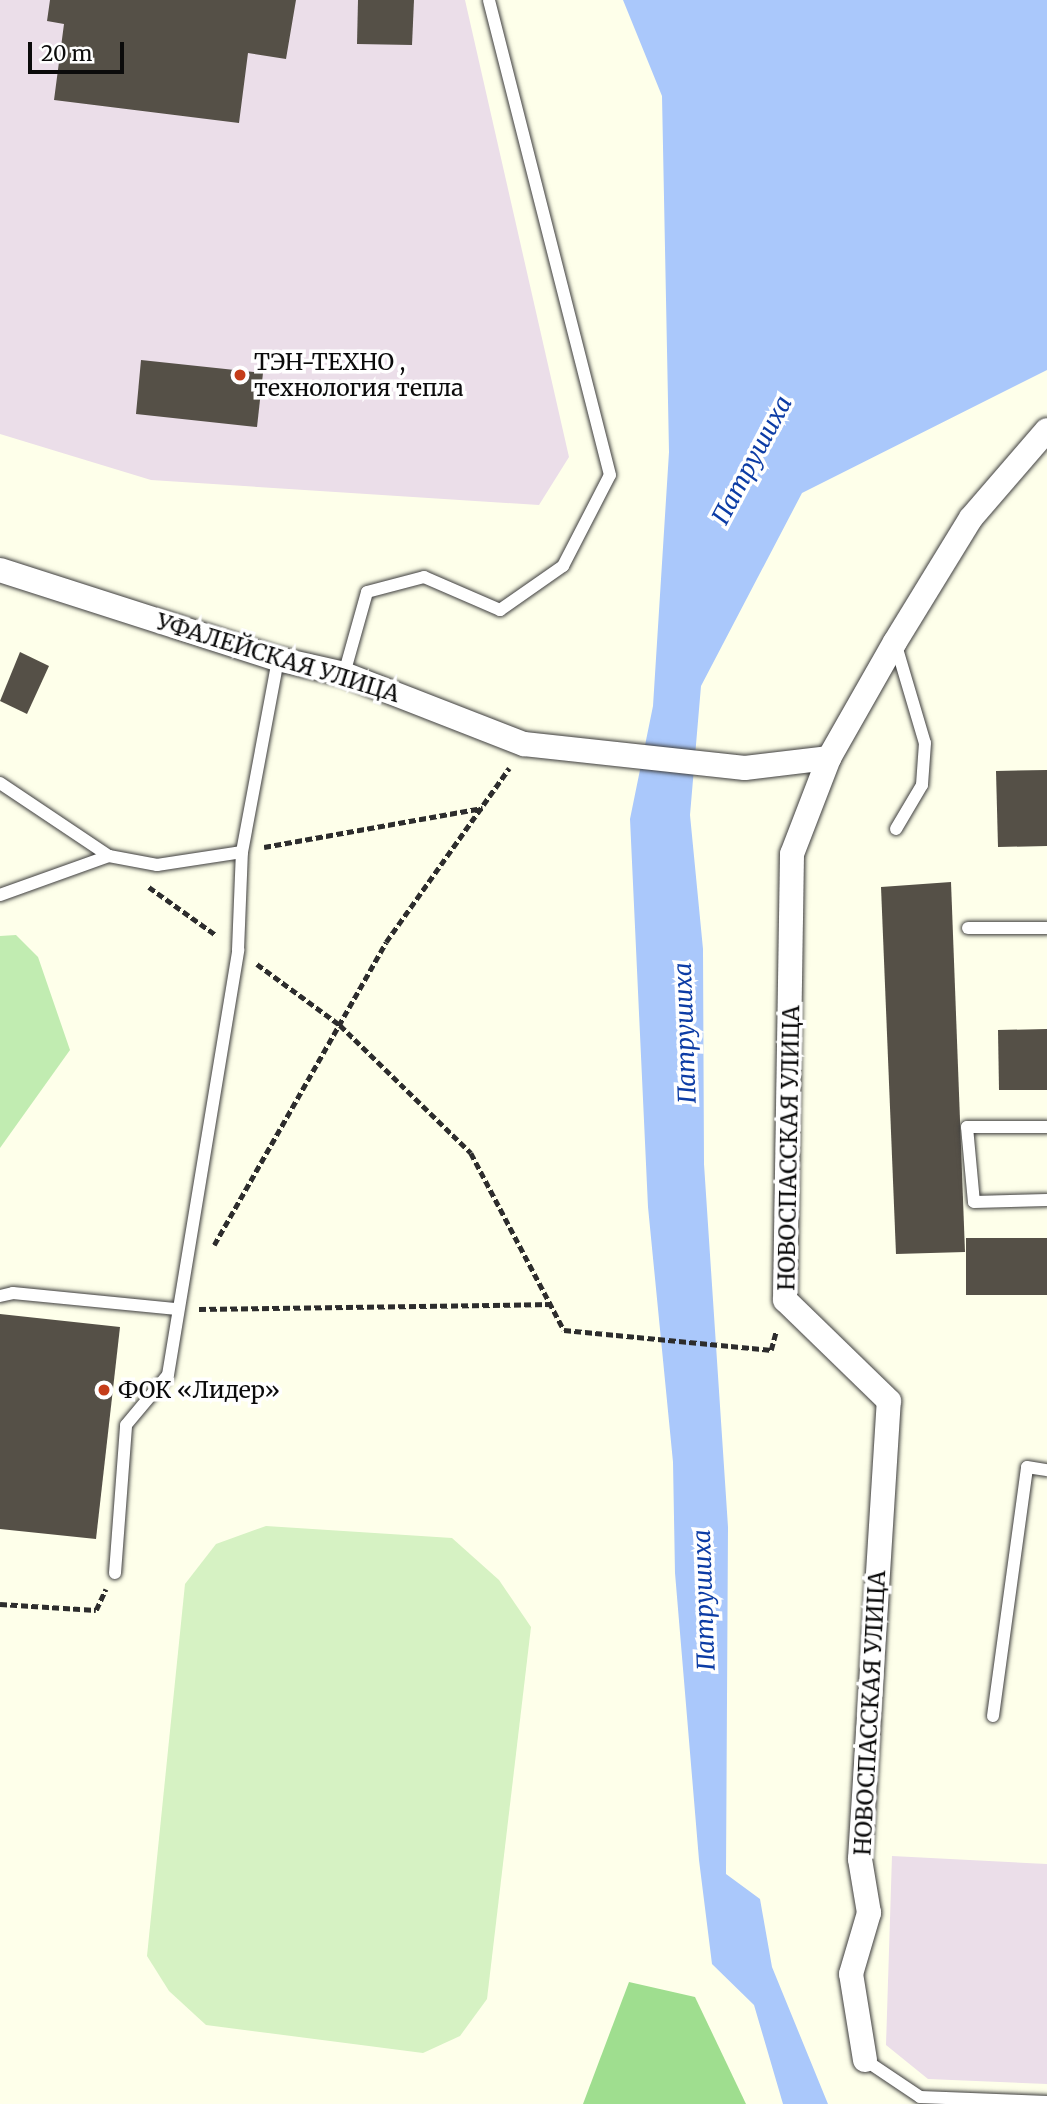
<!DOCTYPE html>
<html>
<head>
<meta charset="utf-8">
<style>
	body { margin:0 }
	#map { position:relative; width:1047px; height:2104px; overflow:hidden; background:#feffea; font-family:Merriweather,serif }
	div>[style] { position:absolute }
	.industrial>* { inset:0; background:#ebdee9 }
	.green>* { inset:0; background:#c1ecb1 }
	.forest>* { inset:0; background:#9fde8f }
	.pitch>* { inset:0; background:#d6f2c3 }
	.water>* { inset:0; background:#aac8fb }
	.building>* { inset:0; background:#555047 }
	.path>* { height:4.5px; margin-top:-2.25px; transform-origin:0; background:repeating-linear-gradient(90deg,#2d2d2d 0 7px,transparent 0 10.5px) }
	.roads { filter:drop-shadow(0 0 2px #3e3e3e) drop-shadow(0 0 2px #3e3e3e) }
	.service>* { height:12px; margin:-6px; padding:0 6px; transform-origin:6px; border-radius:6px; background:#fff }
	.minor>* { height:24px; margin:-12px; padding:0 12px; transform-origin:12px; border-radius:12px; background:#fff }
	.dots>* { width:19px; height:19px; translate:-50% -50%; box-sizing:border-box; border:4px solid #fff; border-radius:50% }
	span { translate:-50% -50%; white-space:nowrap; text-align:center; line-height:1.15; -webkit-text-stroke:7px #fff; paint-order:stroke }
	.poi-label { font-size:23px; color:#0b0b0b }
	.left { translate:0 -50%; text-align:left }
	.street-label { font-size:23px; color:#0b0b0b }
	.water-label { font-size:24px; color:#0c3ca5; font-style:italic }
	.scale { position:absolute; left:28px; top:42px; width:96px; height:32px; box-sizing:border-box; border:4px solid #0b0b0b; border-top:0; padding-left:9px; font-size:21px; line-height:24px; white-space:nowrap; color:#0b0b0b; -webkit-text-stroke:5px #fff; paint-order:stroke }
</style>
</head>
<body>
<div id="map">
	<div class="industrial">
		<i style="clip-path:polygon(0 0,465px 0,569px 457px,539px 505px,151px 480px,0 434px)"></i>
		<i style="clip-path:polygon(892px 1856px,1047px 1864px,1047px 2084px,928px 2079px,886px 2045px)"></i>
	</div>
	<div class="green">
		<i style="clip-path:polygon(16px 935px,38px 957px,70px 1050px,0 1148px,0 936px)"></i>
	</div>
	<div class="forest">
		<i style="clip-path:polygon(629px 1982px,695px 1997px,746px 2104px,583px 2104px)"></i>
	</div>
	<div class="pitch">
		<i style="clip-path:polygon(266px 1526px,452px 1538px,499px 1580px,531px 1627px,487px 1999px,460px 2036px,423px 2053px,206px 2025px,169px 1991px,147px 1956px,185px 1584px,216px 1544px)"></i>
	</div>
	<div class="water">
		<i style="clip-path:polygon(623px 0,1047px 0,1047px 370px,802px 493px,701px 686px,690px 815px,703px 949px,704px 1164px,728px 1527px,726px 1874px,760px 1899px,772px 1967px,828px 2104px,783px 2104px,754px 2005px,712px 1964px,699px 1860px,675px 1573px,673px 1462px,648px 1207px,630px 819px,653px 706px,669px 452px,662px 96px)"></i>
	</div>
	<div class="building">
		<i style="clip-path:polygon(50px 0,296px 0,286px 59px,248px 53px,239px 123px,54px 100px,64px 24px,47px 21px)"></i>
		<i style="clip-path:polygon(358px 0,414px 0,412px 45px,357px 44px)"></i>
		<i style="clip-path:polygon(141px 360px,263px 373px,257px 427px,136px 414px)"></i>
		<i style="clip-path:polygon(20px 652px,49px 666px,27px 714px,0 701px)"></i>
		<i style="clip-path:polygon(1047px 770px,1047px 846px,998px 847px,996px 771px)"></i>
		<i style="clip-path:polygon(951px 882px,965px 1252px,896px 1254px,881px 887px)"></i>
		<i style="clip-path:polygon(1047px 1029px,1047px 1090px,999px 1090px,998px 1030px)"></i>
		<i style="clip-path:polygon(966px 1238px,1047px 1238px,1047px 1295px,966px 1295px)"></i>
		<i style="clip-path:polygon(0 1314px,120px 1327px,96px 1539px,0 1529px)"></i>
	</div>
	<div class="path">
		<i style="left:264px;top:847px;width:222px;rotate:-10.1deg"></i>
		<i style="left:149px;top:887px;width:82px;rotate:35.6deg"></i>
		<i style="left:257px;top:964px;width:103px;rotate:36.3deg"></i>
		<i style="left:340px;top:1025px;width:183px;rotate:44.3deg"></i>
		<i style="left:471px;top:1153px;width:200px;rotate:62.3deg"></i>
		<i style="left:564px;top:1330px;width:208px;rotate:5.5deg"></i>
		<i style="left:771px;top:1350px;width:20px;rotate:-75deg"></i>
		<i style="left:214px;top:1245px;width:348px;rotate:-60.4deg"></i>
		<i style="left:386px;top:942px;width:213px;rotate:-54.7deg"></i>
		<i style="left:199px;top:1309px;width:353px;rotate:-0.8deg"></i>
		<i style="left:0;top:1604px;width:96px;rotate:3.6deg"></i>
		<i style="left:96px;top:1610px;width:23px;rotate:-65deg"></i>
	</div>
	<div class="roads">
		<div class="service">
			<i style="left:895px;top:642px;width:105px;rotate:73.5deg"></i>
			<i style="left:925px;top:743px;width:42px;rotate:94.1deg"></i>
			<i style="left:922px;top:785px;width:51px;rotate:120.6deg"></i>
			<i style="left:344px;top:674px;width:85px;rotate:-74.3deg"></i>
			<i style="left:367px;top:592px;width:59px;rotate:-14.7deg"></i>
			<i style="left:424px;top:577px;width:83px;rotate:23.5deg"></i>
			<i style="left:500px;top:610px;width:77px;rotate:-34.9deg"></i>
			<i style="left:563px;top:566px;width:102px;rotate:-62.7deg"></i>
			<i style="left:610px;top:475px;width:490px;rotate:-104.3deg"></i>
			<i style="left:0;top:783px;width:131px;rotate:33.8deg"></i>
			<i style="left:0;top:895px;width:116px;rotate:-19.7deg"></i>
			<i style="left:109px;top:856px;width:49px;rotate:10.6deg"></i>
			<i style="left:157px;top:865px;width:86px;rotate:-8.7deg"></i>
			<i style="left:968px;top:928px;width:79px"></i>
			<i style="left:1047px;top:1127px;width:80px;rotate:180deg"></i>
			<i style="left:967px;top:1127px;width:75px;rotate:84.7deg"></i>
			<i style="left:974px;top:1202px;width:73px;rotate:-1.6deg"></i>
			<i style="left:0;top:1296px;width:13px;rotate:-13deg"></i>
			<i style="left:13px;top:1293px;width:165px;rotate:5.6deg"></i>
			<i style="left:115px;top:1573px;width:148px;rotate:-85.7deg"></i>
			<i style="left:126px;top:1425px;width:65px;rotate:-50deg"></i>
			<i style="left:168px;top:1375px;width:431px;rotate:-80.6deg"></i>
			<i style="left:238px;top:950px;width:98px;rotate:-87.7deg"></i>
			<i style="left:242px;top:852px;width:196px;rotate:-79.4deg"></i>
			<i style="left:993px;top:1716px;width:251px;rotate:-82.2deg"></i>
			<i style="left:1027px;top:1467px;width:20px;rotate:9deg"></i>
			<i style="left:865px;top:2060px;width:66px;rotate:33.9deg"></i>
			<i style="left:920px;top:2097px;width:127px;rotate:2.3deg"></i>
		</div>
		<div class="minor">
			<i style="left:0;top:570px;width:292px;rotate:17.8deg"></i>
			<i style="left:278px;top:659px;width:68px;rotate:12.8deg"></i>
			<i style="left:344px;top:674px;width:193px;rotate:21.3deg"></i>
			<i style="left:524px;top:744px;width:222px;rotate:6.2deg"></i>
			<i style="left:745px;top:768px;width:85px;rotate:-6.8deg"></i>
			<i style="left:865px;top:2060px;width:87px;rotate:-99.2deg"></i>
			<i style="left:851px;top:1974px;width:64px;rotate:-73.6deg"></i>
			<i style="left:869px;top:1913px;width:55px;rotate:-99.5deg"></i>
			<i style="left:860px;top:1859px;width:459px;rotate:-86.4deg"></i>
			<i style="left:889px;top:1401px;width:145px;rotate:-135.8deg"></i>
			<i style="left:785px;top:1300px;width:446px;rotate:-89.1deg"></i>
			<i style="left:792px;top:854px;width:103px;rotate:-68.9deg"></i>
			<i style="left:829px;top:758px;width:133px;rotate:-60.4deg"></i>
			<i style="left:895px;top:642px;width:145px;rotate:-58.5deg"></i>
			<i style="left:971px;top:518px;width:116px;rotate:-49.2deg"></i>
		</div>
	</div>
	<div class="dots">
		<i style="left:240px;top:375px;background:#c53d1a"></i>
		<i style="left:104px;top:1390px;background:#c53d1a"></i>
	</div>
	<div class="poi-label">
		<span class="left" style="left:254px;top:375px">ТЭН-ТЕХНО ,<br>технология тепла</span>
		<span class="left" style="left:118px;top:1390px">ФОК «Лидер»</span>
	</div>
	<div class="street-label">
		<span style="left:278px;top:658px;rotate:17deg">УФАЛЕЙСКАЯ УЛИЦА</span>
		<span style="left:789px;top:1148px;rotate:-89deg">НОВОСПАССКАЯ УЛИЦА</span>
		<span style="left:870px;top:1713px;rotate:-87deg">НОВОСПАССКАЯ УЛИЦА</span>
	</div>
	<div class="water-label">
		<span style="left:752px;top:460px;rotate:-62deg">Патрушиха</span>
		<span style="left:685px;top:1033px;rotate:-92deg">Патрушиха</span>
		<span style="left:704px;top:1600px;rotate:-92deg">Патрушиха</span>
	</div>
	<div class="scale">20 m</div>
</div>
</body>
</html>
